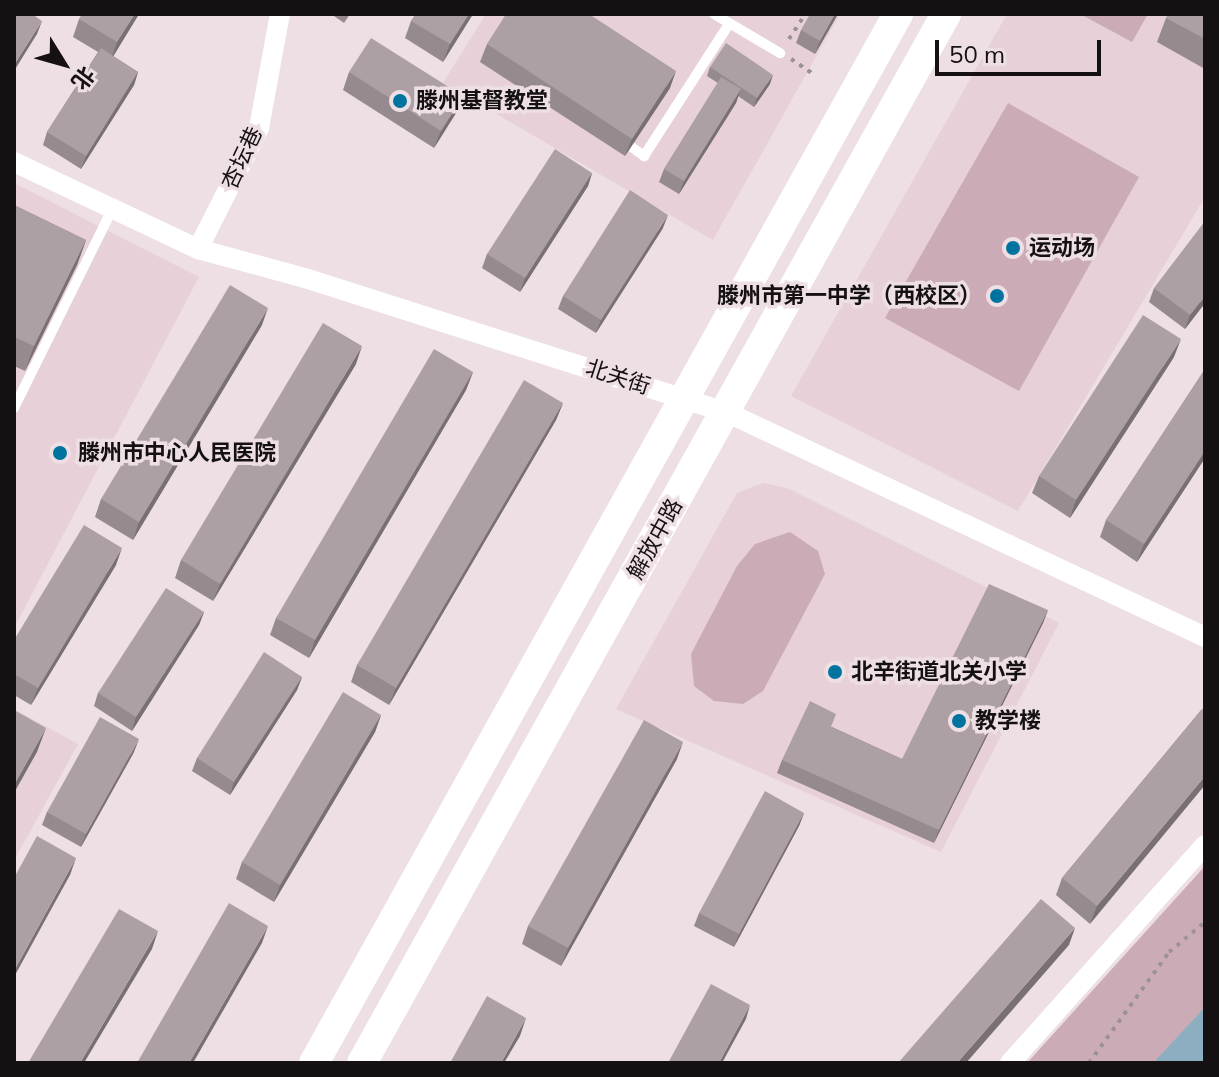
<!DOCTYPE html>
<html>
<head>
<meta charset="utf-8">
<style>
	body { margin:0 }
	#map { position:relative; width:1219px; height:1077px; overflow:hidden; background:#eddfe3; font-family:Mulish,"Noto Sans SC",sans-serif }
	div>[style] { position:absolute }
	.built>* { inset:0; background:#e7d0d8 }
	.green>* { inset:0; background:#cbacb6 }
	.water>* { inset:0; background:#8daec0 }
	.path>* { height:4px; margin-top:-2px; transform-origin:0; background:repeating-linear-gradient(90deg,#9c9295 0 4px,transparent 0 10px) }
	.lane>* { height:10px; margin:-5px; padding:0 5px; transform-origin:5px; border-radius:5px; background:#fff }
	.street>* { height:20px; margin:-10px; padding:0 10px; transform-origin:10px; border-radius:10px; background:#fff }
	.primary>* { height:30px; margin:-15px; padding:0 15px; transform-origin:15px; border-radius:15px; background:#fff }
	.wall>* { inset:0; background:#958a8d }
	.shaded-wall>* { inset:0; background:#797073 }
	.building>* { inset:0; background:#ada0a4 }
	.dots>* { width:22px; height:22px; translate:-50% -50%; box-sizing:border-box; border:4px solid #eddfe3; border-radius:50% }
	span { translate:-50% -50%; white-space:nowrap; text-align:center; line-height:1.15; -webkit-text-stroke:7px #eddfe3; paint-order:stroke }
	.poi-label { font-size:22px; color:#151112; font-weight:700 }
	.left { translate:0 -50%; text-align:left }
	.right { translate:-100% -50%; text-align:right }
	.street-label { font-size:22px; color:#151112 }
	.frame { position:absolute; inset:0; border:16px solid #151112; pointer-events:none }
	.north { position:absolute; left:24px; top:24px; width:80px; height:80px; -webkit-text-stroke:6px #eddfe3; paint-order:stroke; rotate:127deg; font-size:22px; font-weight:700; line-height:32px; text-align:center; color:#151112 }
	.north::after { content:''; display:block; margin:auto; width:28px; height:36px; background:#151112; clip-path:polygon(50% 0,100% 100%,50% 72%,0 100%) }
	.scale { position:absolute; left:935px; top:40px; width:166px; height:36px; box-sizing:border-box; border:4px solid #151112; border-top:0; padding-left:10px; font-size:24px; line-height:28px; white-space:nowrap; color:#151112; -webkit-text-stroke:6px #eddfe3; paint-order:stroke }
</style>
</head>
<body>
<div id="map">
	<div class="built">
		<i style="clip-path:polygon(486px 14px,840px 14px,713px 240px,443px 83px)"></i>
		<i style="clip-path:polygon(1007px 14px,1205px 14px,1205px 197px,1018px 511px,791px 396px)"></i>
		<i style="clip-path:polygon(14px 183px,199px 277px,14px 628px)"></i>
		<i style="clip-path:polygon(763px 483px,787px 488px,1059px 623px,941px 852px,616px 709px,737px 493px)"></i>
		<i style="clip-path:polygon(14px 709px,78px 744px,14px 861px)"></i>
	</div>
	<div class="green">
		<i style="clip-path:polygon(1080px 14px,1148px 14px,1132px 42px)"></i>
		<i style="clip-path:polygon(1008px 103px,1139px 177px,1019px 391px,885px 318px)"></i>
		<i style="clip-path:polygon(790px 532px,818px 551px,825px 574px,763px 691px,743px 704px,714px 701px,694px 686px,691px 654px,737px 566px,755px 544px)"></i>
		<i style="clip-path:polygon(1205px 866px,1205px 1007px,1155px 1063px,1027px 1063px)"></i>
	</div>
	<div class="water">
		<i style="clip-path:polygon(1205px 1007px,1205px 1063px,1155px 1063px,1156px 1060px)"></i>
	</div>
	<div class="path">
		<i style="left:789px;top:39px;width:30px;rotate:-57deg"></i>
		<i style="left:791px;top:59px;width:25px;rotate:34deg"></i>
		<i style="left:1089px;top:1063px;width:137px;rotate:-54.2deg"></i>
		<i style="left:1169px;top:952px;width:47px;rotate:-39.8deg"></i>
	</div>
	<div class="lane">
		<i style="left:714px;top:14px;width:77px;rotate:30.6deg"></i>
		<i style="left:633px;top:148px;width:14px;rotate:36deg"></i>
		<i style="left:644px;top:156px;width:157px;rotate:-57.2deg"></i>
		<i style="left:14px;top:408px;width:219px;rotate:-63.7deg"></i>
	</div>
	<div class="street">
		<i style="left:14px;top:162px;width:204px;rotate:25.3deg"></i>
		<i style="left:198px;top:249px;width:111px;rotate:15.2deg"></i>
		<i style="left:305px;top:278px;width:442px;rotate:17.7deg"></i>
		<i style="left:726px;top:412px;width:529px;rotate:25.16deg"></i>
		<i style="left:198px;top:249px;width:136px;rotate:-63.2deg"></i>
		<i style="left:259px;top:128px;width:116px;rotate:-79.6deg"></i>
		<i style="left:1010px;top:1063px;width:292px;rotate:-48.2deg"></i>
	</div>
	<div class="primary">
		<i style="left:314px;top:1063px;width:1201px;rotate:-60.89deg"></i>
		<i style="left:362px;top:1063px;width:1201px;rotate:-60.89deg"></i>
	</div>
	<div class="wall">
		<i style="clip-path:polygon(139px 14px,113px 56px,138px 72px,134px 85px,81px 169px,43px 145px,47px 132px,98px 52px,73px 37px,79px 19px)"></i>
		<i style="clip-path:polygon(331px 14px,350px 14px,344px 23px)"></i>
		<i style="clip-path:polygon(416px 14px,473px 14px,443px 62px,405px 38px,411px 21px)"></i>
		<i style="clip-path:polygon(838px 14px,815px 54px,796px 43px,801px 30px)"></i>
		<i style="clip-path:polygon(1205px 14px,1205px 69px,1157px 42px,1166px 18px)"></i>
		<i style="clip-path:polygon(487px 44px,670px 88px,625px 156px,480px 62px)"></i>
		<i style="clip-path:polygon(710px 67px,770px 84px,754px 107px,738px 96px,736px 103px,679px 194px,659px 182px,664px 169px,718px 83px,707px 76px)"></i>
		<i style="clip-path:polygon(349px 72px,463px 96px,456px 113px,434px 148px,343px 90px)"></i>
		<i style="clip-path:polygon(592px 173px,588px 186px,520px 292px,482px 268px,487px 254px)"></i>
		<i style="clip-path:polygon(14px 205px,86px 240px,77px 265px,25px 371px,14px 366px)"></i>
		<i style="clip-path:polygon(663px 228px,596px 333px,558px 309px,563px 296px)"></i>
		<i style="clip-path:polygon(1154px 288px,1205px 303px,1185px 329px,1149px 302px)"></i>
		<i style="clip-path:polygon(262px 325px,133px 540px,95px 517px,101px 499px)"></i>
		<i style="clip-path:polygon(1174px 357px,1070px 518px,1032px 493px,1039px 476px)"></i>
		<i style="clip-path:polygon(356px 364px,213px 601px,175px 578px,181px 560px)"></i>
		<i style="clip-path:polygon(1205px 369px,1205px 458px,1137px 562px,1100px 537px,1106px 520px)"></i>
		<i style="clip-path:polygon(473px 372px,466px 390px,309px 658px,270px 635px,276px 618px)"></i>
		<i style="clip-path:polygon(563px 403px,556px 420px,389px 705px,351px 682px,357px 665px)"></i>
		<i style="clip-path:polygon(116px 565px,31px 705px,14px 695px,14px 640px)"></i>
		<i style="clip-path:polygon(1048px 610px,1043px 623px,934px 843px,777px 773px,782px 760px,832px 727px,902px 759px)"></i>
		<i style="clip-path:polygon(204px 612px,199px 625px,132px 731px,94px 706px,98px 693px)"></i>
		<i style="clip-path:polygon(302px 677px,297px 690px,230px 795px,192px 771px,197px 758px)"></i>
		<i style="clip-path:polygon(1202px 709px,1090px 924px,1056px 895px,1062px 878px)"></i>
		<i style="clip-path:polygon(381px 715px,375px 732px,274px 902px,236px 879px,242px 862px)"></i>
		<i style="clip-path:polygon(134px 752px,81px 847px,42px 825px,47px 812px)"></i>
		<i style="clip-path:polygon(677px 759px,561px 966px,522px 944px,528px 926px)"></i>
		<i style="clip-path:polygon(804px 813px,799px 826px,734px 947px,694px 926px,699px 913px)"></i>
	</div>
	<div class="shaded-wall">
		<i style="clip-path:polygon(135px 14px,139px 14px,111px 60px,117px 42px)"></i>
		<i style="clip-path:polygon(469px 14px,473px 14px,443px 62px,450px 44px)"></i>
		<i style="clip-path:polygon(835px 14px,838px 14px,815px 54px,820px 41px)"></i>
		<i style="clip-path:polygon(42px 21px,37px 34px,14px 71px,14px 65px)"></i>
		<i style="clip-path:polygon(676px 71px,670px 88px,625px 156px,632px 139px)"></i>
		<i style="clip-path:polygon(138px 72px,134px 85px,81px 169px,86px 156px)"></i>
		<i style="clip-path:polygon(773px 75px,770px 84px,754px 107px,757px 98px)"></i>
		<i style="clip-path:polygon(741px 89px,736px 103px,679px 194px,684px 181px)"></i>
		<i style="clip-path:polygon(463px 96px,456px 113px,434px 148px,441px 131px)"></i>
		<i style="clip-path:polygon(592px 173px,588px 186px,520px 292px,525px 278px)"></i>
		<i style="clip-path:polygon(668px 215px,663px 228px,596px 333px,601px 320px)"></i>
		<i style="clip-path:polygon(86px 240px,77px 265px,25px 371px,34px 346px)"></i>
		<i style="clip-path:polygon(1205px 296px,1205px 303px,1185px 329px,1190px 315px)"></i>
		<i style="clip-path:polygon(268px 308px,262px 325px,133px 540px,139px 522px)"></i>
		<i style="clip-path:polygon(1181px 339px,1174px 357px,1070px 518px,1076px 500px)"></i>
		<i style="clip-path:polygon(362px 346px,356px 364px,213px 601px,220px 584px)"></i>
		<i style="clip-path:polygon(473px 372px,466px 390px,309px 658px,315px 640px)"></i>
		<i style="clip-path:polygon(563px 403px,556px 420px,389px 705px,396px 688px)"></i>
		<i style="clip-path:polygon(1205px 451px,1205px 458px,1137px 562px,1144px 544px)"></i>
		<i style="clip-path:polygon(122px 548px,116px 565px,31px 705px,38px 688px)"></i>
		<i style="clip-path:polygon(1048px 610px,1043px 623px,934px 843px,939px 830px)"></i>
		<i style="clip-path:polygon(204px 612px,199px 625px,132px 731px,136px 717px)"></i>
		<i style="clip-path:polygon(302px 677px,297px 690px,230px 795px,234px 782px)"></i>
		<i style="clip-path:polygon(381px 715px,375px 732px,274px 902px,280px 885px)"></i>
		<i style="clip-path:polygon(46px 728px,37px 752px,14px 793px,14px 785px)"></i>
		<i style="clip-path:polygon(139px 739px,134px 752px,81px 847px,86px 834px)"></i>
		<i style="clip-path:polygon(683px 742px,677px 759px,561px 966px,568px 948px)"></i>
		<i style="clip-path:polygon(1205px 776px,1205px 785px,1090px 924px,1097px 906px)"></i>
		<i style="clip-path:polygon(804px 813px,799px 826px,734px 947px,739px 934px)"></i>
		<i style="clip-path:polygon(76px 858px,70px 875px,14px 977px,14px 971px)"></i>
		<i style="clip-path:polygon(268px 926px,262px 943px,193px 1063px,189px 1063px)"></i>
		<i style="clip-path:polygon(1075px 928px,1069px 945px,966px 1063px,957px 1063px)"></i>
		<i style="clip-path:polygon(158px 931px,152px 949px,84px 1063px,80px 1063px)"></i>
		<i style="clip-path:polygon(750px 1005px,746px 1019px,722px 1063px,719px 1063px)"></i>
		<i style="clip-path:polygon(526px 1018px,520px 1036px,504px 1063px,501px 1063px)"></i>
	</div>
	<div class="building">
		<i style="clip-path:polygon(14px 14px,32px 14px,42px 21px,14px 65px)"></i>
		<i style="clip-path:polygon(82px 14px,135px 14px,117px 42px,79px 19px)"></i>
		<i style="clip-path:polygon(416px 14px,469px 14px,450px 44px,411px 21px)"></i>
		<i style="clip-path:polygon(506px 14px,589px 14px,676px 71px,632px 139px,487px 44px)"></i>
		<i style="clip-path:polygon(810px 14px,835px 14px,820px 41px,801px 30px)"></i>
		<i style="clip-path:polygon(1168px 14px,1205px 14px,1205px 39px,1166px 18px)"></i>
		<i style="clip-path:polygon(371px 38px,463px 96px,441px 131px,349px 72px)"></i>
		<i style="clip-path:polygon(726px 43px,773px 75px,757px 98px,710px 67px)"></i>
		<i style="clip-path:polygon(101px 48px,138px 72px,86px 156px,47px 132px)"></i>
		<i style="clip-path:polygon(721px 77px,741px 89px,684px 181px,664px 169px)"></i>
		<i style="clip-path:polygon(555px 149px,592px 173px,525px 278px,487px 254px)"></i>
		<i style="clip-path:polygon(630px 190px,668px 215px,601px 320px,563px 296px)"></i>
		<i style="clip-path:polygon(14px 205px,86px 240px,34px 346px,14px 337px)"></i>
		<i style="clip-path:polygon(1205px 221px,1205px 296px,1190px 315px,1154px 288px)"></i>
		<i style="clip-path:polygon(230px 285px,268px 308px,139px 522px,101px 499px)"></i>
		<i style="clip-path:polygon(1143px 315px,1181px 339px,1076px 500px,1039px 476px)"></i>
		<i style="clip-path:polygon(323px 323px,362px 346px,220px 584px,181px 560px)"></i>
		<i style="clip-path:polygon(434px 349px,473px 372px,315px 640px,276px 618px)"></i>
		<i style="clip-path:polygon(1205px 369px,1205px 451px,1144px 544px,1106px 520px)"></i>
		<i style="clip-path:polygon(524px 380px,563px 403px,396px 688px,357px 665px)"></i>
		<i style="clip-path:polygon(84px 525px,122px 548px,38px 688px,14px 674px,14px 640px)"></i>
		<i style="clip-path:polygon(989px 584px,1048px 610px,939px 830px,782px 760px,810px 701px,836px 714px,831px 727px,902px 759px)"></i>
		<i style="clip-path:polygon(166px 588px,204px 612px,136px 717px,98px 693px)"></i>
		<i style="clip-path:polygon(264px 652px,302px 677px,234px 782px,197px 758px)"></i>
		<i style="clip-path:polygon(343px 692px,381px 715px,280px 885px,242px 862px)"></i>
		<i style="clip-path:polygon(1202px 709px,1205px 711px,1205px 776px,1097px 906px,1062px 878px)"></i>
		<i style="clip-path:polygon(14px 710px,46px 728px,14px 785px)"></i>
		<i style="clip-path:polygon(100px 717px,139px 739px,86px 834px,47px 812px)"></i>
		<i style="clip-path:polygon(644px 720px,683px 742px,568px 948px,528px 926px)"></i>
		<i style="clip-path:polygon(765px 791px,804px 813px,739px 934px,699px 913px)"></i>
		<i style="clip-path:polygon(37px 836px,76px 858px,14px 971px,14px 878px)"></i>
		<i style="clip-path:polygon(1041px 899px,1075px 928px,957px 1063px,898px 1063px)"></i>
		<i style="clip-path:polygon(229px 903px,268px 926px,189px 1063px,137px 1063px)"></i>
		<i style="clip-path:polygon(119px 909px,158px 931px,80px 1063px,28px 1063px)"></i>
		<i style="clip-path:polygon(711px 984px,750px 1005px,719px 1063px,668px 1063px)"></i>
		<i style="clip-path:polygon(487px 996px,526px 1018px,501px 1063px,450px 1063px)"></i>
	</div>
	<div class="dots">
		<i style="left:400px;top:101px;background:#00749e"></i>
		<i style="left:1013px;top:248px;background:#00749e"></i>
		<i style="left:997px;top:296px;background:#00749e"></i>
		<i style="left:60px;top:453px;background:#00749e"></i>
		<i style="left:835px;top:672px;background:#00749e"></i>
		<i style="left:959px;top:721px;background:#00749e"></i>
	</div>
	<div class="poi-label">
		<span class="left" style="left:416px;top:101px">滕州基督教堂</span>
		<span class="left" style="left:1029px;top:248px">运动场</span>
		<span class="right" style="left:981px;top:296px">滕州市第一中学（西校区）</span>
		<span class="left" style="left:78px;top:453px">滕州市中心人民医院</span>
		<span class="left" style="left:851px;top:672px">北辛街道北关小学</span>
		<span class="left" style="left:975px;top:721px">教学楼</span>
	</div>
	<div class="street-label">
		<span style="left:242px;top:158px;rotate:-65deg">杏坛巷</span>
		<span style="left:618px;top:377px;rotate:18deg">北关街</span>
		<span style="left:655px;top:539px;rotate:-61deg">解放中路</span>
	</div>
	<div class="frame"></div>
	<div class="north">北</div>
	<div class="scale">50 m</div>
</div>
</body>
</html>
